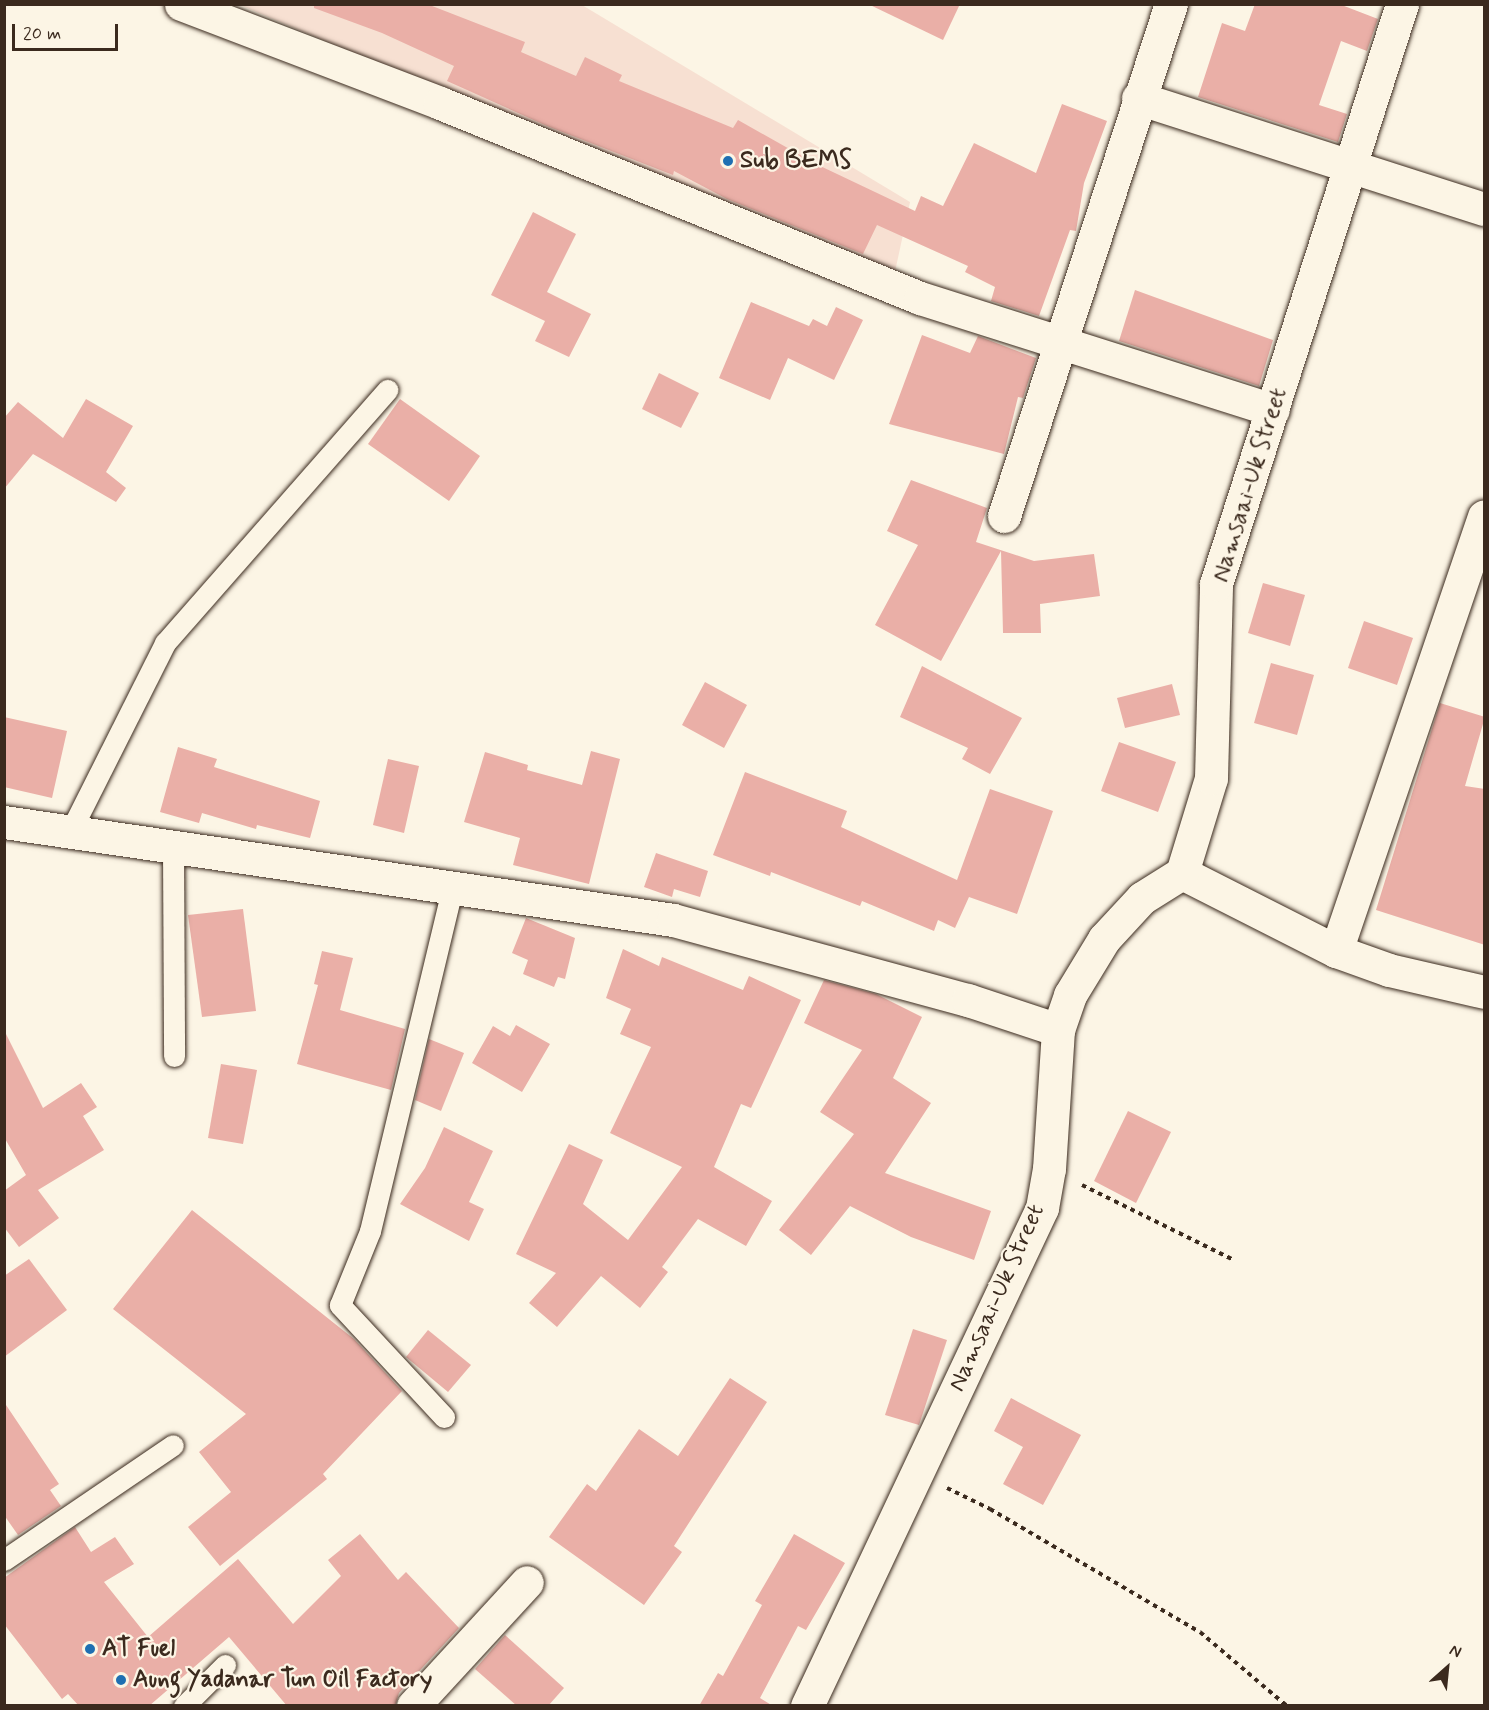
<!DOCTYPE html>
<html>
<head>
<meta charset="utf-8">
<style>
	body { margin:0 }
	#map { position:relative; width:1489px; height:1710px; overflow:hidden; background:#fcf5e5; font-family:Mynerve,sans-serif }
	div>[style] { position:absolute }
	.built>* { inset:0; background:#f7e0d2 }
	.building>* { inset:0; background:#eaafa7 }
	.path>* { height:4px; margin-top:-2px; transform-origin:0; background:repeating-linear-gradient(90deg,#3b2a1e 0 4.5px,transparent 0 9px) }
	.roads { filter:drop-shadow(0 0 2px #3b2a1e) drop-shadow(0 0 2px #3b2a1e) }
	.service>* { height:21px; margin:-10.5px; padding:0 10.5px; transform-origin:10.5px; border-radius:10.5px; background:#fcf5e5 }
	.minor>* { height:33px; margin:-16.5px; padding:0 16.5px; transform-origin:16.5px; border-radius:16.5px; background:#fcf5e5 }
	.dots>* { width:16px; height:16px; translate:-50% -50%; box-sizing:border-box; border:3px solid #fcf5e5; border-radius:50% }
	span { translate:-50% -50%; white-space:nowrap; text-align:center; line-height:1.15; -webkit-text-stroke:4.5px #fcf5e5; paint-order:stroke }
	.poi-label { font-size:24px; color:#3b2a1e; font-weight:700 }
	.left { translate:0 -50%; text-align:left }
	.street-label { font-size:24px; color:#3b2a1e }
	.frame { position:absolute; inset:0; border:6px solid #3b2a1e; pointer-events:none }
	.north { position:absolute; left:1417px; top:1638px; width:60px; height:60px; -webkit-text-stroke:4px #fcf5e5; paint-order:stroke; rotate:27deg; font-size:16px; font-weight:700; line-height:24px; text-align:center; color:#3b2a1e }
	.north::after { content:''; display:block; margin:auto; width:21px; height:27px; background:#3b2a1e; clip-path:polygon(50% 0,100% 100%,50% 72%,0 100%) }
	.scale { position:absolute; left:12px; top:24px; width:106px; height:27px; box-sizing:border-box; border:3px solid #3b2a1e; border-top:0; padding-left:8px; font-size:18px; line-height:21px; white-space:nowrap; color:#3b2a1e; -webkit-text-stroke:4px #fcf5e5; paint-order:stroke }
</style>
</head>
<body>
<div id="map">
	<div class="built">
		<i style="clip-path:polygon(240px 5px,582px 5px,910px 202px,893px 281px)"></i>
	</div>
	<div class="building">
		<i style="clip-path:polygon(314px 4px,427px 4px,525px 42px,521px 52px,576px 76px,585px 57px,622px 75px,619px 81px,733px 128px,738px 120px,816px 164px,915px 211px,921px 196px,943px 206px,974px 143px,1036px 173px,1062px 104px,1107px 121px,1084px 183px,1076px 231px,1070px 230px,1039px 316px,991px 301px,995px 287px,965px 272px,968px 266px,877px 225px,863px 254px,727px 199px,674px 171px,673px 175px,547px 126px,447px 81px,454px 66px,382px 33px,314px 8px)"></i>
		<i style="clip-path:polygon(868px 4px,960px 4px,943px 40px)"></i>
		<i style="clip-path:polygon(1255px 4px,1339px 4px,1378px 19px,1367px 51px,1341px 41px,1319px 105px,1347px 114px,1338px 142px,1198px 97px,1222px 23px,1245px 31px)"></i>
		<i style="clip-path:polygon(533px 212px,576px 234px,547px 292px,591px 314px,569px 357px,535px 341px,545px 321px,491px 295px)"></i>
		<i style="clip-path:polygon(1135px 290px,1273px 340px,1259px 386px,1119px 341px)"></i>
		<i style="clip-path:polygon(751px 302px,809px 326px,813px 319px,827px 326px,836px 307px,863px 320px,834px 380px,788px 358px,770px 400px,719px 378px)"></i>
		<i style="clip-path:polygon(922px 335px,970px 353px,978px 336px,1036px 358px,1023px 398px,1018px 397px,1004px 454px,889px 424px)"></i>
		<i style="clip-path:polygon(659px 373px,699px 393px,681px 428px,642px 409px)"></i>
		<i style="clip-path:polygon(86px 399px,133px 426px,106px 472px,126px 488px,116px 502px,33px 454px,4px 489px,4px 418px,18px 402px,63px 438px)"></i>
		<i style="clip-path:polygon(400px 399px,480px 456px,449px 501px,368px 444px)"></i>
		<i style="clip-path:polygon(911px 480px,987px 508px,976px 542px,1034px 561px,1094px 554px,1100px 596px,1040px 604px,1041px 633px,1003px 633px,1001px 551px,941px 661px,875px 625px,918px 545px,887px 531px)"></i>
		<i style="clip-path:polygon(1263px 583px,1305px 595px,1290px 646px,1248px 633px)"></i>
		<i style="clip-path:polygon(1364px 621px,1413px 638px,1397px 685px,1348px 668px)"></i>
		<i style="clip-path:polygon(1271px 663px,1314px 675px,1297px 735px,1254px 723px)"></i>
		<i style="clip-path:polygon(922px 666px,1022px 718px,990px 774px,962px 759px,968px 748px,900px 717px)"></i>
		<i style="clip-path:polygon(705px 682px,747px 705px,724px 748px,682px 725px)"></i>
		<i style="clip-path:polygon(1172px 684px,1180px 715px,1125px 728px,1117px 698px)"></i>
		<i style="clip-path:polygon(1440px 703px,1485px 717px,1465px 786px,1485px 789px,1485px 945px,1376px 910px)"></i>
		<i style="clip-path:polygon(4px 717px,67px 731px,52px 798px,4px 787px)"></i>
		<i style="clip-path:polygon(1119px 742px,1176px 762px,1158px 812px,1101px 791px)"></i>
		<i style="clip-path:polygon(178px 747px,217px 759px,214px 767px,320px 801px,310px 838px,257px 825px,256px 829px,202px 813px,199px 823px,160px 812px)"></i>
		<i style="clip-path:polygon(591px 751px,620px 759px,589px 884px,513px 865px,520px 838px,464px 822px,485px 752px,528px 765px,527px 770px,582px 785px)"></i>
		<i style="clip-path:polygon(388px 759px,419px 766px,404px 833px,373px 825px)"></i>
		<i style="clip-path:polygon(745px 772px,847px 811px,841px 827px,957px 880px,990px 789px,1053px 811px,1017px 914px,969px 897px,955px 928px,938px 920px,934px 931px,862px 901px,860px 906px,771px 872px,770px 876px,713px 855px)"></i>
		<i style="clip-path:polygon(656px 853px,708px 871px,700px 897px,674px 889px,672px 897px,644px 887px)"></i>
		<i style="clip-path:polygon(243px 909px,256px 1011px,202px 1017px,188px 915px)"></i>
		<i style="clip-path:polygon(526px 918px,575px 938px,565px 979px,558px 977px,554px 987px,523px 974px,528px 960px,512px 953px)"></i>
		<i style="clip-path:polygon(623px 949px,659px 966px,662px 957px,743px 990px,749px 976px,801px 1000px,751px 1108px,741px 1104px,714px 1167px,772px 1201px,746px 1246px,698px 1219px,662px 1267px,668px 1272px,640px 1308px,601px 1276px,557px 1327px,529px 1303px,556px 1273px,516px 1254px,569px 1144px,603px 1160px,583px 1204px,628px 1240px,682px 1167px,610px 1133px,651px 1047px,620px 1034px,631px 1009px,606px 998px)"></i>
		<i style="clip-path:polygon(322px 951px,353px 958px,340px 1010px,405px 1029px,391px 1090px,297px 1064px,318px 985px,314px 984px)"></i>
		<i style="clip-path:polygon(824px 980px,876px 994px,922px 1017px,893px 1078px,931px 1103px,885px 1173px,991px 1211px,974px 1260px,911px 1237px,850px 1206px,811px 1255px,779px 1230px,854px 1134px,820px 1112px,862px 1050px,804px 1023px)"></i>
		<i style="clip-path:polygon(516px 1025px,550px 1044px,522px 1092px,472px 1063px,493px 1026px,510px 1036px)"></i>
		<i style="clip-path:polygon(4px 1030px,43px 1108px,81px 1083px,97px 1107px,83px 1116px,104px 1150px,38px 1190px,59px 1218px,19px 1247px,4px 1227px,4px 1191px,26px 1175px,4px 1137px)"></i>
		<i style="clip-path:polygon(429px 1039px,464px 1053px,441px 1111px,415px 1100px)"></i>
		<i style="clip-path:polygon(221px 1064px,257px 1070px,243px 1144px,208px 1138px)"></i>
		<i style="clip-path:polygon(1128px 1111px,1171px 1132px,1136px 1203px,1094px 1181px)"></i>
		<i style="clip-path:polygon(444px 1127px,493px 1151px,469px 1202px,484px 1209px,469px 1241px,400px 1204px,425px 1168px)"></i>
		<i style="clip-path:polygon(192px 1210px,354px 1339px,402px 1391px,323px 1474px,327px 1479px,220px 1566px,188px 1527px,231px 1492px,199px 1452px,246px 1414px,113px 1309px)"></i>
		<i style="clip-path:polygon(29px 1259px,67px 1310px,4px 1357px,4px 1276px)"></i>
		<i style="clip-path:polygon(913px 1329px,947px 1340px,919px 1425px,885px 1415px)"></i>
		<i style="clip-path:polygon(428px 1330px,471px 1365px,448px 1392px,406px 1357px)"></i>
		<i style="clip-path:polygon(730px 1378px,767px 1402px,674px 1546px,682px 1552px,644px 1605px,549px 1537px,587px 1484px,596px 1491px,639px 1429px,678px 1456px)"></i>
		<i style="clip-path:polygon(1011px 1398px,1081px 1435px,1043px 1505px,1003px 1484px,1023px 1447px,994px 1431px)"></i>
		<i style="clip-path:polygon(4px 1402px,59px 1484px,50px 1490px,61px 1506px,18px 1535px,4px 1515px)"></i>
		<i style="clip-path:polygon(75px 1527px,91px 1552px,115px 1537px,134px 1564px,104px 1582px,148px 1637px,238px 1559px,293px 1624px,341px 1576px,328px 1560px,360px 1534px,398px 1580px,406px 1572px,459px 1628px,399px 1693px,395px 1706px,287px 1706px,229px 1637px,149px 1706px,79px 1706px,68px 1694px,62px 1699px,4px 1624px,4px 1578px)"></i>
		<i style="clip-path:polygon(794px 1534px,845px 1563px,806px 1630px,798px 1626px,760px 1698px,773px 1706px,699px 1706px,718px 1673px,723px 1676px,762px 1605px,755px 1601px)"></i>
		<i style="clip-path:polygon(505px 1635px,564px 1688px,548px 1706px,517px 1706px,475px 1669px)"></i>
	</div>
	<div class="path">
		<i style="left:1082px;top:1185px;width:169px;rotate:26.3deg"></i>
		<i style="left:947px;top:1488px;width:48px;rotate:26deg"></i>
		<i style="left:990px;top:1509px;width:243px;rotate:30.4deg"></i>
		<i style="left:1200px;top:1632px;width:114px;rotate:40.4deg"></i>
	</div>
	<div class="roads">
		<div class="service">
			<i style="left:69px;top:834px;width:214px;rotate:-63.3deg"></i>
			<i style="left:165px;top:643px;width:337px;rotate:-48.7deg"></i>
			<i style="left:173px;top:847px;width:209px;rotate:89.7deg"></i>
			<i style="left:444px;top:1417px;width:153px;rotate:-132.9deg"></i>
			<i style="left:340px;top:1305px;width:80px;rotate:-67.9deg"></i>
			<i style="left:370px;top:1231px;width:351px;rotate:-76.5deg"></i>
			<i style="left:4px;top:1560px;width:204px;rotate:-34.2deg"></i>
			<i style="left:184px;top:1706px;width:58px;rotate:-45deg"></i>
		</div>
		<div class="minor">
			<i style="left:181px;top:4px;width:277px;rotate:20.9deg"></i>
			<i style="left:440px;top:103px;width:518px;rotate:22.11deg"></i>
			<i style="left:920px;top:298px;width:370px;rotate:17.6deg"></i>
			<i style="left:1138px;top:98px;width:363px;rotate:17.8deg"></i>
			<i style="left:1004px;top:516px;width:539px;rotate:-71.94deg"></i>
			<i style="left:4px;top:822px;width:676px;rotate:8.33deg"></i>
			<i style="left:673px;top:920px;width:306px;rotate:15.2deg"></i>
			<i style="left:968px;top:1000px;width:95px;rotate:18.4deg"></i>
			<i style="left:1182px;top:873px;width:173px;rotate:26.9deg"></i>
			<i style="left:1336px;top:951px;width:56px;rotate:19.7deg"></i>
			<i style="left:1389px;top:970px;width:98px;rotate:13deg"></i>
			<i style="left:1336px;top:951px;width:459px;rotate:-71.2deg"></i>
			<i style="left:413px;top:1706px;width:168px;rotate:-47.4deg"></i>
			<i style="left:807px;top:1706px;width:551px;rotate:-64.74deg"></i>
			<i style="left:1042px;top:1208px;width:40px;rotate:-80deg"></i>
			<i style="left:1049px;top:1169px;width:139px;rotate:-86.3deg"></i>
			<i style="left:1058px;top:1030px;width:37px;rotate:-71deg"></i>
			<i style="left:1070px;top:995px;width:66px;rotate:-58.7deg"></i>
			<i style="left:1104px;top:939px;width:56px;rotate:-47.2deg"></i>
			<i style="left:1142px;top:898px;width:47px;rotate:-32deg"></i>
			<i style="left:1182px;top:873px;width:99px;rotate:-73deg"></i>
			<i style="left:1211px;top:778px;width:194px;rotate:-88.5deg"></i>
			<i style="left:1216px;top:584px;width:609px;rotate:-72.22deg"></i>
		</div>
	</div>
	<div class="dots">
		<i style="left:728px;top:161px;background:#1f6fb2"></i>
		<i style="left:90px;top:1649px;background:#1f6fb2"></i>
		<i style="left:121px;top:1680px;background:#1f6fb2"></i>
	</div>
	<div class="poi-label">
		<span class="left" style="left:740px;top:161px">Sub BEMS</span>
		<span class="left" style="left:102px;top:1649px">AT Fuel</span>
		<span class="left" style="left:133px;top:1680px">Aung Yadanar Tun Oil Factory</span>
	</div>
	<div class="street-label">
		<span style="left:1250px;top:485px;rotate:-73deg">Namsaai-Uk Street</span>
		<span style="left:997px;top:1298px;rotate:-66deg">Namsaai-Uk Street</span>
	</div>
	<div class="frame"></div>
	<div class="north">N</div>
	<div class="scale">20 m</div>
</div>
</body>
</html>
